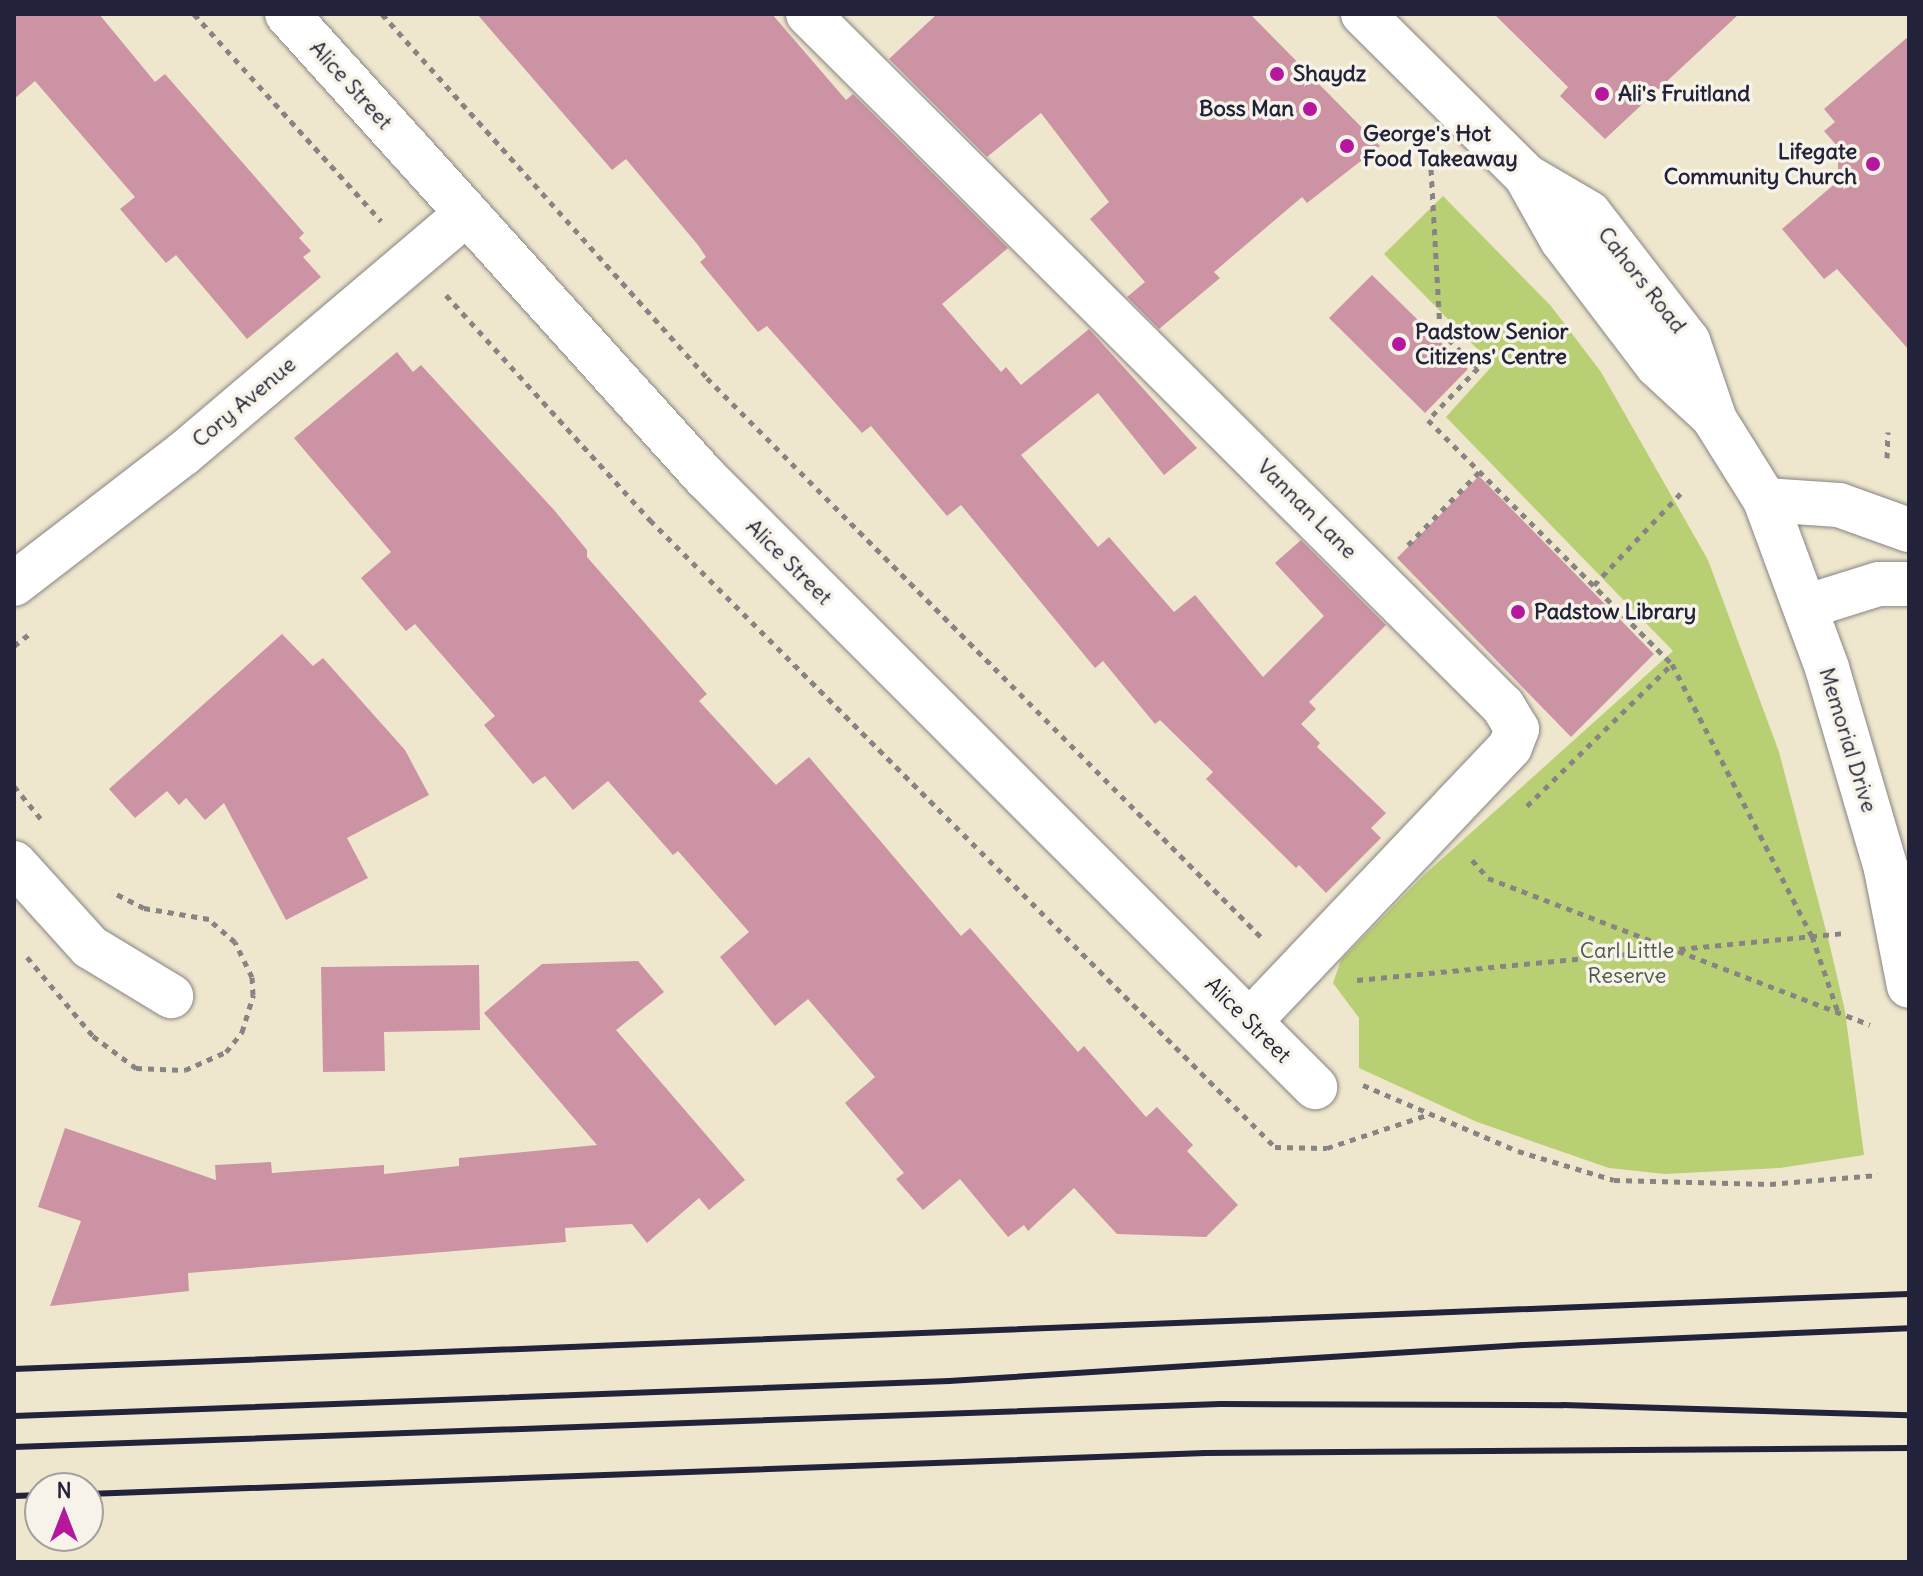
<!DOCTYPE html>
<html>
<head>
<meta charset="utf-8">
<style>
	body { margin:0 }
	#map { position:relative; width:1923px; height:1576px; overflow:hidden; background:#efe7cd; font-family:Delius,sans-serif }
	div>[style] { position:absolute }
	.green>* { inset:0; background:#b9cf73 }
	.building>* { inset:0; background:#cc93a4 }
	.path>* { height:5px; margin-top:-2.5px; transform-origin:0; background:repeating-linear-gradient(90deg,#888484 0 6px,transparent 0 12px) }
	.roads { filter:drop-shadow(0 0 2px #888484) drop-shadow(0 0 2px #888484) }
	.minor>* { height:44px; margin:-22px; padding:0 22px; transform-origin:22px; border-radius:22px; background:#fff }
	.major>* { height:44px; margin:-22px; padding:0 22px; transform-origin:22px; border-radius:22px; background:#fff }
	.rail>* { height:6px; margin:-3px; padding:0 3px; transform-origin:3px; border-radius:3px; background:#22223b }
	.dots>* { width:22px; height:22px; translate:-50% -50%; box-sizing:border-box; border:4px solid #f7f3e8; border-radius:50% }
	span { translate:-50% -50%; white-space:nowrap; text-align:center; line-height:1.15; -webkit-text-stroke:7px #f7f3e8; paint-order:stroke }
	.poi-label { font-size:22px; color:#22223b; font-weight:700 }
	.left { translate:0 -50%; text-align:left }
	.right { translate:-100% -50%; text-align:right }
	.street-label { font-size:22px; color:#22223b }
	.park-label { font-size:22px; color:#4f564c }
	.frame { position:absolute; inset:0; border:16px solid #22223b; pointer-events:none }
	.north { position:absolute; left:24px; top:1472px; width:80px; height:80px; box-sizing:border-box; background:#f7f3e8; border:2px solid #a29fa3; border-radius:50%; rotate:0deg; font-size:22px; font-weight:700; line-height:32px; text-align:center; color:#22223b }
	.north::after { content:''; display:block; margin:auto; width:28px; height:36px; background:#b5179e; clip-path:polygon(50% 0,100% 100%,50% 72%,0 100%) }
</style>
</head>
<body>
<div id="map">
	<div class="green">
		<i style="clip-path:polygon(1443px 196px,1551px 306px,1601px 372px,1708px 560px,1779px 752px,1829px 942px,1845px 1011px,1864px 1155px,1780px 1168px,1665px 1174px,1609px 1168px,1477px 1122px,1359px 1068px,1359px 1018px,1333px 983px,1341px 960px,1424px 875px,1673px 651px,1446px 417px,1493px 365px,1384px 254px)"></i>
	</div>
	<div class="building">
		<i style="clip-path:polygon(14px 14px,99px 14px,155px 82px,165px 74px,304px 233px,299px 238px,311px 251px,303px 257px,321px 277px,247px 339px,176px 255px,166px 263px,120px 209px,135px 197px,35px 81px,14px 99px)"></i>
		<i style="clip-path:polygon(477px 14px,772px 14px,846px 100px,853px 94px,1008px 248px,942px 304px,1001px 372px,1006px 367px,1021px 385px,1089px 329px,1197px 448px,1164px 475px,1098px 393px,1021px 455px,1098px 547px,1109px 537px,1174px 612px,1195px 595px,1263px 677px,1324px 616px,1275px 563px,1301px 540px,1386px 625px,1309px 702px,1316px 709px,1301px 724px,1320px 743px,1317px 747px,1386px 813px,1371px 828px,1381px 838px,1326px 893px,1299px 865px,1296px 868px,1206px 779px,1213px 772px,1160px 720px,1155px 724px,1103px 661px,1095px 668px,961px 505px,947px 516px,871px 426px,862px 433px,767px 326px,758px 332px,700px 262px,706px 257px,698px 245px,626px 159px,612px 170px)"></i>
		<i style="clip-path:polygon(937px 14px,1250px 14px,1380px 146px,1307px 203px,1302px 197px,1214px 272px,1220px 278px,1159px 329px,1127px 297px,1145px 282px,1090px 219px,1109px 202px,1041px 113px,987px 157px,889px 59px)"></i>
		<i style="clip-path:polygon(1494px 14px,1739px 14px,1605px 139px,1560px 96px,1568px 87px)"></i>
		<i style="clip-path:polygon(1909px 36px,1909px 350px,1837px 269px,1824px 279px,1782px 229px,1838px 181px,1838px 147px,1824px 131px,1835px 122px,1824px 109px)"></i>
		<i style="clip-path:polygon(1372px 275px,1468px 369px,1425px 413px,1329px 318px)"></i>
		<i style="clip-path:polygon(397px 352px,413px 372px,421px 365px,554px 510px,587px 550px,587px 557px,707px 694px,699px 701px,776px 785px,809px 757px,961px 936px,970px 928px,1078px 1052px,1084px 1046px,1146px 1117px,1157px 1107px,1193px 1145px,1187px 1151px,1238px 1205px,1206px 1237px,1117px 1234px,1074px 1188px,1028px 1231px,1024px 1225px,1008px 1237px,960px 1179px,923px 1210px,896px 1179px,904px 1173px,845px 1103px,875px 1077px,808px 999px,775px 1026px,720px 957px,749px 932px,678px 851px,673px 855px,608px 781px,573px 810px,545px 776px,533px 784px,484px 725px,495px 716px,415px 624px,406px 631px,361px 578px,391px 552px,294px 438px)"></i>
		<i style="clip-path:polygon(1479px 476px,1654px 654px,1571px 737px,1397px 558px)"></i>
		<i style="clip-path:polygon(282px 634px,313px 666px,323px 658px,405px 750px,429px 795px,347px 838px,368px 878px,286px 920px,224px 803px,205px 820px,186px 798px,179px 805px,167px 791px,135px 818px,109px 789px)"></i>
		<i style="clip-path:polygon(638px 961px,664px 992px,616px 1030px,745px 1180px,709px 1210px,699px 1198px,647px 1243px,632px 1224px,565px 1228px,566px 1242px,188px 1273px,189px 1291px,50px 1306px,81px 1221px,38px 1207px,65px 1128px,216px 1180px,215px 1165px,271px 1162px,272px 1173px,384px 1165px,384px 1174px,459px 1166px,459px 1158px,597px 1145px,484px 1013px,542px 964px)"></i>
		<i style="clip-path:polygon(479px 965px,480px 1030px,384px 1032px,385px 1071px,323px 1072px,321px 967px)"></i>
	</div>
	<div class="path">
		<i style="left:194px;top:14px;width:279px;rotate:47.9deg"></i>
		<i style="left:382px;top:14px;width:488px;rotate:48.2deg"></i>
		<i style="left:707px;top:378px;width:787px;rotate:45.26deg"></i>
		<i style="left:1431px;top:169px;width:162px;rotate:86.8deg"></i>
		<i style="left:1440px;top:331px;width:53px;rotate:44.2deg"></i>
		<i style="left:1478px;top:368px;width:72px;rotate:133.9deg"></i>
		<i style="left:1428px;top:420px;width:345px;rotate:45deg"></i>
		<i style="left:1672px;top:664px;width:306px;rotate:62.8deg"></i>
		<i style="left:1812px;top:936px;width:80px;rotate:71.1deg"></i>
		<i style="left:446px;top:295px;width:304px;rotate:47.8deg"></i>
		<i style="left:650px;top:520px;width:885px;rotate:45.09deg"></i>
		<i style="left:1275px;top:1147px;width:52px;rotate:1.1deg"></i>
		<i style="left:1327px;top:1148px;width:108px;rotate:-18.3deg"></i>
		<i style="left:1887px;top:458px;width:26px;rotate:-88deg"></i>
		<i style="left:1408px;top:545px;width:103px;rotate:-45.8deg"></i>
		<i style="left:1594px;top:585px;width:129px;rotate:-46.6deg"></i>
		<i style="left:14px;top:646px;width:23px;rotate:-38deg"></i>
		<i style="left:14px;top:786px;width:43px;rotate:50.7deg"></i>
		<i style="left:1527px;top:806px;width:203px;rotate:-44.4deg"></i>
		<i style="left:1472px;top:860px;width:24px;rotate:48deg"></i>
		<i style="left:1488px;top:878px;width:409px;rotate:21deg"></i>
		<i style="left:27px;top:957px;width:103px;rotate:50.1deg"></i>
		<i style="left:93px;top:1036px;width:54px;rotate:36.7deg"></i>
		<i style="left:136px;top:1068px;width:49px;rotate:2.3deg"></i>
		<i style="left:185px;top:1070px;width:45px;rotate:-23.7deg"></i>
		<i style="left:226px;top:1052px;width:26px;rotate:-51deg"></i>
		<i style="left:242px;top:1032px;width:39px;rotate:-73deg"></i>
		<i style="left:253px;top:995px;width:18px;rotate:-93deg"></i>
		<i style="left:252px;top:977px;width:39px;rotate:-116deg"></i>
		<i style="left:235px;top:942px;width:35px;rotate:-139deg"></i>
		<i style="left:209px;top:919px;width:66px;rotate:-170.4deg"></i>
		<i style="left:144px;top:908px;width:36px;rotate:-153deg"></i>
		<i style="left:1357px;top:980px;width:489px;rotate:-5.5deg"></i>
		<i style="left:1363px;top:1085px;width:168px;rotate:23.1deg"></i>
		<i style="left:1518px;top:1151px;width:100px;rotate:16.8deg"></i>
		<i style="left:1614px;top:1180px;width:156px;rotate:1.5deg"></i>
		<i style="left:1770px;top:1184px;width:108px;rotate:-4.8deg"></i>
	</div>
	<div class="roads">
		<div class="minor">
			<i style="left:287px;top:14px;width:624px;rotate:47.92deg"></i>
			<i style="left:705px;top:477px;width:863px;rotate:45deg"></i>
			<i style="left:808px;top:14px;width:981px;rotate:44.88deg"></i>
			<i style="left:1503px;top:706px;width:27px;rotate:59deg"></i>
			<i style="left:1517px;top:729px;width:19px;rotate:111deg"></i>
			<i style="left:1510px;top:747px;width:378px;rotate:133.5deg"></i>
			<i style="left:1765px;top:500px;width:74px;rotate:3.9deg"></i>
			<i style="left:1839px;top:505px;width:74px;rotate:19.7deg"></i>
			<i style="left:14px;top:584px;width:213px;rotate:-37.6deg"></i>
			<i style="left:183px;top:454px;width:372px;rotate:-40.3deg"></i>
			<i style="left:1805px;top:607px;width:77px;rotate:-17.3deg"></i>
			<i style="left:1879px;top:584px;width:30px"></i>
			<i style="left:14px;top:863px;width:113px;rotate:47.9deg"></i>
			<i style="left:90px;top:947px;width:95px;rotate:31.2deg"></i>
		</div>
		<div class="major">
			<i style="left:1363px;top:14px;width:230px;rotate:44.8deg"></i>
			<i style="left:1526px;top:176px;width:73px;rotate:30.4deg"></i>
			<i style="left:1589px;top:213px;width:162px;rotate:52.3deg"></i>
			<i style="left:1688px;top:341px;width:83px;rotate:71.1deg"></i>
			<i style="left:1715px;top:420px;width:94px;rotate:58deg"></i>
			<i style="left:1765px;top:500px;width:179px;rotate:69.7deg"></i>
			<i style="left:1827px;top:668px;width:209px;rotate:73.6deg"></i>
			<i style="left:1886px;top:869px;width:119px;rotate:78.9deg"></i>
			<i style="left:1527px;top:178px;width:71px;rotate:60.6deg"></i>
			<i style="left:1562px;top:240px;width:157px;rotate:52.8deg"></i>
			<i style="left:1657px;top:365px;width:75px;rotate:42.8deg"></i>
		</div>
	</div>
	<div class="rail">
		<i style="left:14px;top:1369px;width:1896px;rotate:-2.27deg"></i>
		<i style="left:14px;top:1416px;width:936px;rotate:-2.14deg"></i>
		<i style="left:949px;top:1381px;width:575px;rotate:-3.59deg"></i>
		<i style="left:1523px;top:1345px;width:386px;rotate:-2.5deg"></i>
		<i style="left:14px;top:1447px;width:1207px;rotate:-2.04deg"></i>
		<i style="left:1220px;top:1404px;width:343px;rotate:0.2deg"></i>
		<i style="left:1563px;top:1405px;width:346px;rotate:1.7deg"></i>
		<i style="left:88px;top:1494px;width:1118px;rotate:-2.1deg"></i>
		<i style="left:1205px;top:1453px;width:704px;rotate:-0.41deg"></i>
		<i style="left:14px;top:1496px;width:26px;rotate:-2deg"></i>
	</div>
	<div class="dots">
		<i style="left:1277px;top:74px;background:#b5179e"></i>
		<i style="left:1602px;top:94px;background:#b5179e"></i>
		<i style="left:1310px;top:109px;background:#b5179e"></i>
		<i style="left:1347px;top:146px;background:#b5179e"></i>
		<i style="left:1873px;top:164px;background:#b5179e"></i>
		<i style="left:1399px;top:344px;background:#b5179e"></i>
		<i style="left:1518px;top:612px;background:#b5179e"></i>
	</div>
	<div class="poi-label">
		<span class="left" style="left:1293px;top:74px">Shaydz</span>
		<span class="left" style="left:1618px;top:94px">Ali's Fruitland</span>
		<span class="right" style="left:1294px;top:109px">Boss Man</span>
		<span class="left" style="left:1363px;top:146px">George's Hot<br>Food Takeaway</span>
		<span class="right" style="left:1857px;top:164px">Lifegate<br>Community Church</span>
		<span class="left" style="left:1415px;top:344px">Padstow Senior<br>Citizens' Centre</span>
		<span class="left" style="left:1534px;top:612px">Padstow Library</span>
	</div>
	<div class="street-label">
		<span style="left:351px;top:85px;rotate:48deg">Alice Street</span>
		<span style="left:1642px;top:280px;rotate:52deg">Cahors Road</span>
		<span style="left:244px;top:402px;rotate:-40deg">Cory Avenue</span>
		<span style="left:1307px;top:509px;rotate:45deg">Vannan Lane</span>
		<span style="left:789px;top:562px;rotate:45deg">Alice Street</span>
		<span style="left:1848px;top:740px;rotate:73deg">Memorial Drive</span>
		<span style="left:1248px;top:1020px;rotate:45deg">Alice Street</span>
	</div>
	<div class="park-label">
		<span style="left:1627px;top:963px">Carl Little<br>Reserve</span>
	</div>
	<div class="frame"></div>
	<div class="north">N</div>
</div>
</body>
</html>
